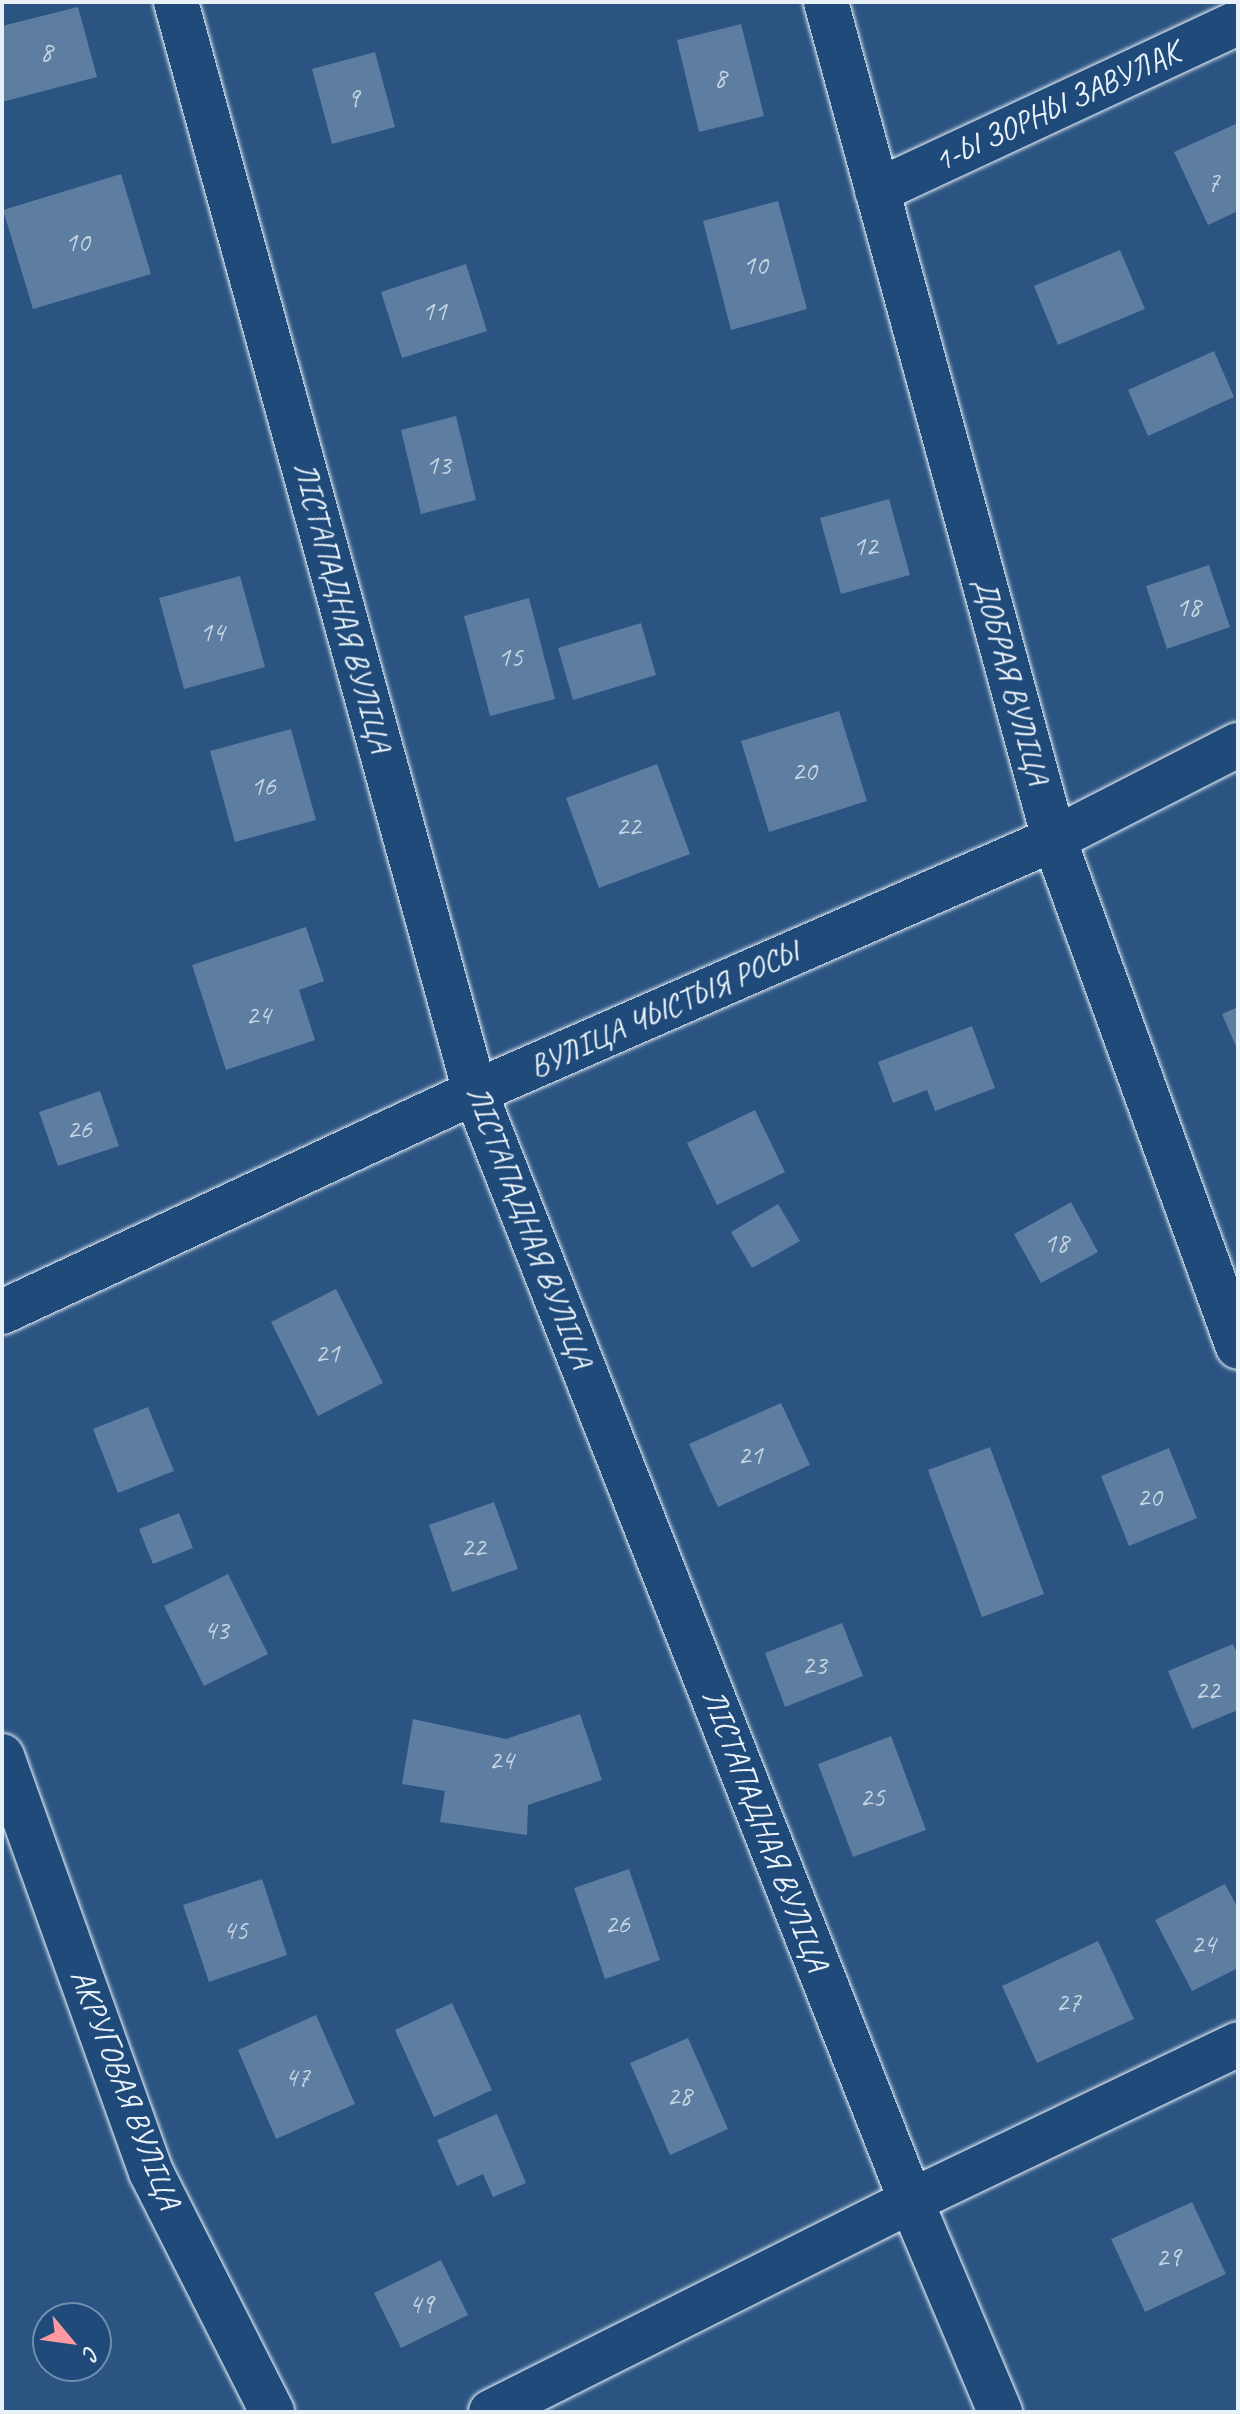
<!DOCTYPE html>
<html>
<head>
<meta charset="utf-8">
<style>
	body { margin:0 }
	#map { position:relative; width:1240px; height:2414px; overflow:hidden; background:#2b5482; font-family:Caveat,sans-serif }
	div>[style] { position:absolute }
	.building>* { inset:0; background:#5d7da1 }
	.roads { filter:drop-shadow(0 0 2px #e8f1f8) drop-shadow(0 0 2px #e8f1f8) }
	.minor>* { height:44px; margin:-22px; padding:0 22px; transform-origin:22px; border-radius:22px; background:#1f4a7a }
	span { translate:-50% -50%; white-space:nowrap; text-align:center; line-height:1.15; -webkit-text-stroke:6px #1f4a7a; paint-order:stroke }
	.number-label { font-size:28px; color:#c5d4e2 }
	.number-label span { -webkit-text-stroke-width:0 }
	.street-label { font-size:32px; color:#e8f1f8 }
	.frame { position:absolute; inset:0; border:4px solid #e8f1f8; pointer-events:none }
	.north { position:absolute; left:32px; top:2302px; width:80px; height:80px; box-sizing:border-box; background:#1f4a7a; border:2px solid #6f8dac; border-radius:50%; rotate:119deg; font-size:22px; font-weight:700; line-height:32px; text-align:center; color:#e8f1f8 }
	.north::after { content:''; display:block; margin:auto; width:28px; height:36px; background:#ff9aa2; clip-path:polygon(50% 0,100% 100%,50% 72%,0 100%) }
</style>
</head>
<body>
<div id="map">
	<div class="building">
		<i style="clip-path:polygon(78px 7px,97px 77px,2px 102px,2px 26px)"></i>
		<i style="clip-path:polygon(741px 24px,764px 116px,699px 132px,677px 40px)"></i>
		<i style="clip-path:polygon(375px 52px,395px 127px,332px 144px,312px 69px)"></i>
		<i style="clip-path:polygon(1238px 123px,1238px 211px,1208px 225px,1174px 152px)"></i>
		<i style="clip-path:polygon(121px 174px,151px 274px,33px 309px,3px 210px)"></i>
		<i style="clip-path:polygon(778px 201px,807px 309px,731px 330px,703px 221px)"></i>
		<i style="clip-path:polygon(1120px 250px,1145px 309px,1058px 345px,1034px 286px)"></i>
		<i style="clip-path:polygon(466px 264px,487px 331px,402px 358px,381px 292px)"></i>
		<i style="clip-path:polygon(1214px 351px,1234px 397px,1148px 436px,1128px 390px)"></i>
		<i style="clip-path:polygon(456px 416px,476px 500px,421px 514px,401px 430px)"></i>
		<i style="clip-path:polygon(889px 499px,910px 575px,841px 594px,820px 518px)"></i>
		<i style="clip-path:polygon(1209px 565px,1230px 627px,1167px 649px,1146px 586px)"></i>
		<i style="clip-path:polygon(240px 576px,265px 667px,184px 689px,159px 598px)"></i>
		<i style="clip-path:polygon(529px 598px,555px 699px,490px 716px,464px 616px)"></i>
		<i style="clip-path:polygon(641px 623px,656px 675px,573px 700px,558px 648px)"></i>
		<i style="clip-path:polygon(839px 711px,867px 801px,769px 832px,741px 741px)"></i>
		<i style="clip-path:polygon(291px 729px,316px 820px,235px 842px,210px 751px)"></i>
		<i style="clip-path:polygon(657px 764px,690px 854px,599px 888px,566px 798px)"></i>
		<i style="clip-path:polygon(306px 927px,324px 981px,299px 990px,315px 1040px,226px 1070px,192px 965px)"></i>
		<i style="clip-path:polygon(1238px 1007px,1238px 1051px,1222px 1014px)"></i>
		<i style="clip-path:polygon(972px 1026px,995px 1088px,935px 1111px,927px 1090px,893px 1103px,878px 1062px)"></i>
		<i style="clip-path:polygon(100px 1091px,119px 1146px,58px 1166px,39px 1112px)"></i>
		<i style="clip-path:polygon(755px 1110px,785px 1172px,717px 1205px,687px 1143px)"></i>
		<i style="clip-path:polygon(1071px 1202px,1098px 1252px,1041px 1283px,1014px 1234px)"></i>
		<i style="clip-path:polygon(778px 1204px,800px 1241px,752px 1268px,731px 1232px)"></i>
		<i style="clip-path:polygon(336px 1289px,383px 1383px,318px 1416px,271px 1322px)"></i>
		<i style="clip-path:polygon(781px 1403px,810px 1465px,718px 1507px,689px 1444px)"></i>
		<i style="clip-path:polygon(148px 1407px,174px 1471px,118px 1493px,93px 1429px)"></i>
		<i style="clip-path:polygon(990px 1447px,1044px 1594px,982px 1617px,928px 1470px)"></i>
		<i style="clip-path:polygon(1169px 1448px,1197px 1518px,1129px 1546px,1101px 1476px)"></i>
		<i style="clip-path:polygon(494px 1502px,518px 1569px,452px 1592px,429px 1525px)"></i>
		<i style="clip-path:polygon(179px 1513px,193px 1548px,153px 1564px,139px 1529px)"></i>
		<i style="clip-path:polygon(228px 1574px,268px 1654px,204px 1686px,164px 1606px)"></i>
		<i style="clip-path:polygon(842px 1623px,863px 1676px,785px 1707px,765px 1653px)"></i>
		<i style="clip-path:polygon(1233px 1644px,1238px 1656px,1238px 1710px,1192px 1729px,1168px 1671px)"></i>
		<i style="clip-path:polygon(580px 1714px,602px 1780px,528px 1805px,527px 1835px,440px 1822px,445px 1791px,402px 1784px,413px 1719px,506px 1739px)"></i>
		<i style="clip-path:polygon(891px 1736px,926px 1830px,853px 1857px,818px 1764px)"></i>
		<i style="clip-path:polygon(629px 1869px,660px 1960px,605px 1979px,574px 1888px)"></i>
		<i style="clip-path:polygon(262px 1879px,287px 1955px,209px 1982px,183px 1905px)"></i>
		<i style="clip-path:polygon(1225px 1884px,1238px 1908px,1238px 1968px,1192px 1991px,1155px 1920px)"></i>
		<i style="clip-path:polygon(1098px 1941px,1134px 2019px,1037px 2063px,1002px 1986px)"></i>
		<i style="clip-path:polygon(452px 2003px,492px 2090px,434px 2117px,395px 2030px)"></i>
		<i style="clip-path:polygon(316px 2015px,355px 2104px,276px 2139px,238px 2050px)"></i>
		<i style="clip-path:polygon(688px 2038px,728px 2129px,670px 2155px,630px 2063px)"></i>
		<i style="clip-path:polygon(497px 2114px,526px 2183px,493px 2197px,483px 2174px,457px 2186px,437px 2140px)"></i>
		<i style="clip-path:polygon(1192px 2202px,1226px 2274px,1145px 2312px,1111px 2239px)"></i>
		<i style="clip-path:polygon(441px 2260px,468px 2315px,401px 2348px,374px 2293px)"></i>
	</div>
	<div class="roads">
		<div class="minor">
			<i style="left:176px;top:2px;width:1130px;rotate:74.66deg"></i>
			<i style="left:475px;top:1092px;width:1192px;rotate:68.54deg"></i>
			<i style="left:911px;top:2201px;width:229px;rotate:67.1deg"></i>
			<i style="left:826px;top:2px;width:867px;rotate:74.76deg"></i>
			<i style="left:1054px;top:839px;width:540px;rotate:70.09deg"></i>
			<i style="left:877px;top:191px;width:398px;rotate:-25deg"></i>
			<i style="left:2px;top:1312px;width:522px;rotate:-24.94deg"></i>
			<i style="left:475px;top:1092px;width:632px;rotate:-23.6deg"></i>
			<i style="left:1054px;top:839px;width:207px;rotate:-27.1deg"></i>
			<i style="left:2px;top:1756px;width:442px;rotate:70.3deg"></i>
			<i style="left:151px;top:2172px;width:269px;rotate:63.2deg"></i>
			<i style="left:491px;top:2412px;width:470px;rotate:-26.7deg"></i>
			<i style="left:911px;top:2201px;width:363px;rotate:-25.6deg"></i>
		</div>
	</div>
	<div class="number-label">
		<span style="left:46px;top:52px">8</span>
		<span style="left:720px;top:78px">8</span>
		<span style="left:353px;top:98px">9</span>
		<span style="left:1213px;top:182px">7</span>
		<span style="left:77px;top:242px">10</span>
		<span style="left:755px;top:265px">10</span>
		<span style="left:434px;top:311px">11</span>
		<span style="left:438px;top:465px">13</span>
		<span style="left:865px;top:546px">12</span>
		<span style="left:1188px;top:607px">18</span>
		<span style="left:212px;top:632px">14</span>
		<span style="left:510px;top:657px">15</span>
		<span style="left:804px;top:771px">20</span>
		<span style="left:263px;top:786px">16</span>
		<span style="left:628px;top:826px">22</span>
		<span style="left:258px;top:1015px">24</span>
		<span style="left:79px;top:1129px">26</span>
		<span style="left:1056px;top:1243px">18</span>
		<span style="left:327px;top:1353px">21</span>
		<span style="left:750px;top:1455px">21</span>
		<span style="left:1149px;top:1497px">20</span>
		<span style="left:473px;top:1547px">22</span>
		<span style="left:216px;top:1630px">43</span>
		<span style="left:814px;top:1665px">23</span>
		<span style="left:1207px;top:1690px">22</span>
		<span style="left:501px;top:1760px">24</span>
		<span style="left:872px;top:1797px">25</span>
		<span style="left:617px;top:1924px">26</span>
		<span style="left:235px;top:1930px">45</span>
		<span style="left:1203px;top:1944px">24</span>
		<span style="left:1068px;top:2002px">27</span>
		<span style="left:297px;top:2077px">47</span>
		<span style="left:679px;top:2096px">28</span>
		<span style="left:1168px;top:2257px">29</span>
		<span style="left:421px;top:2304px">49</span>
	</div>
	<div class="street-label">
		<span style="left:1057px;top:107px;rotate:-25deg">1-Ы ЗОРНЫ ЗАВУЛАК</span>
		<span style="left:342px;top:607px;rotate:75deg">ЛІСТАПАДНАЯ ВУЛІЦА</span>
		<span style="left:1011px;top:681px;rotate:75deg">ДОБРАЯ ВУЛІЦА</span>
		<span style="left:664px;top:1010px;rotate:-24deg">ВУЛІЦА ЧЫСТЫЯ РОСЫ</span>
		<span style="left:529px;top:1227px;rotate:69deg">ЛІСТАПАДНАЯ ВУЛІЦА</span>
		<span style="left:765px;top:1830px;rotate:69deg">ЛІСТАПАДНАЯ ВУЛІЦА</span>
		<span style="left:125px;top:2089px;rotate:69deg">АКРУГОВАЯ ВУЛІЦА</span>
	</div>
	<div class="frame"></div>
	<div class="north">С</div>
</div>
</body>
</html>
